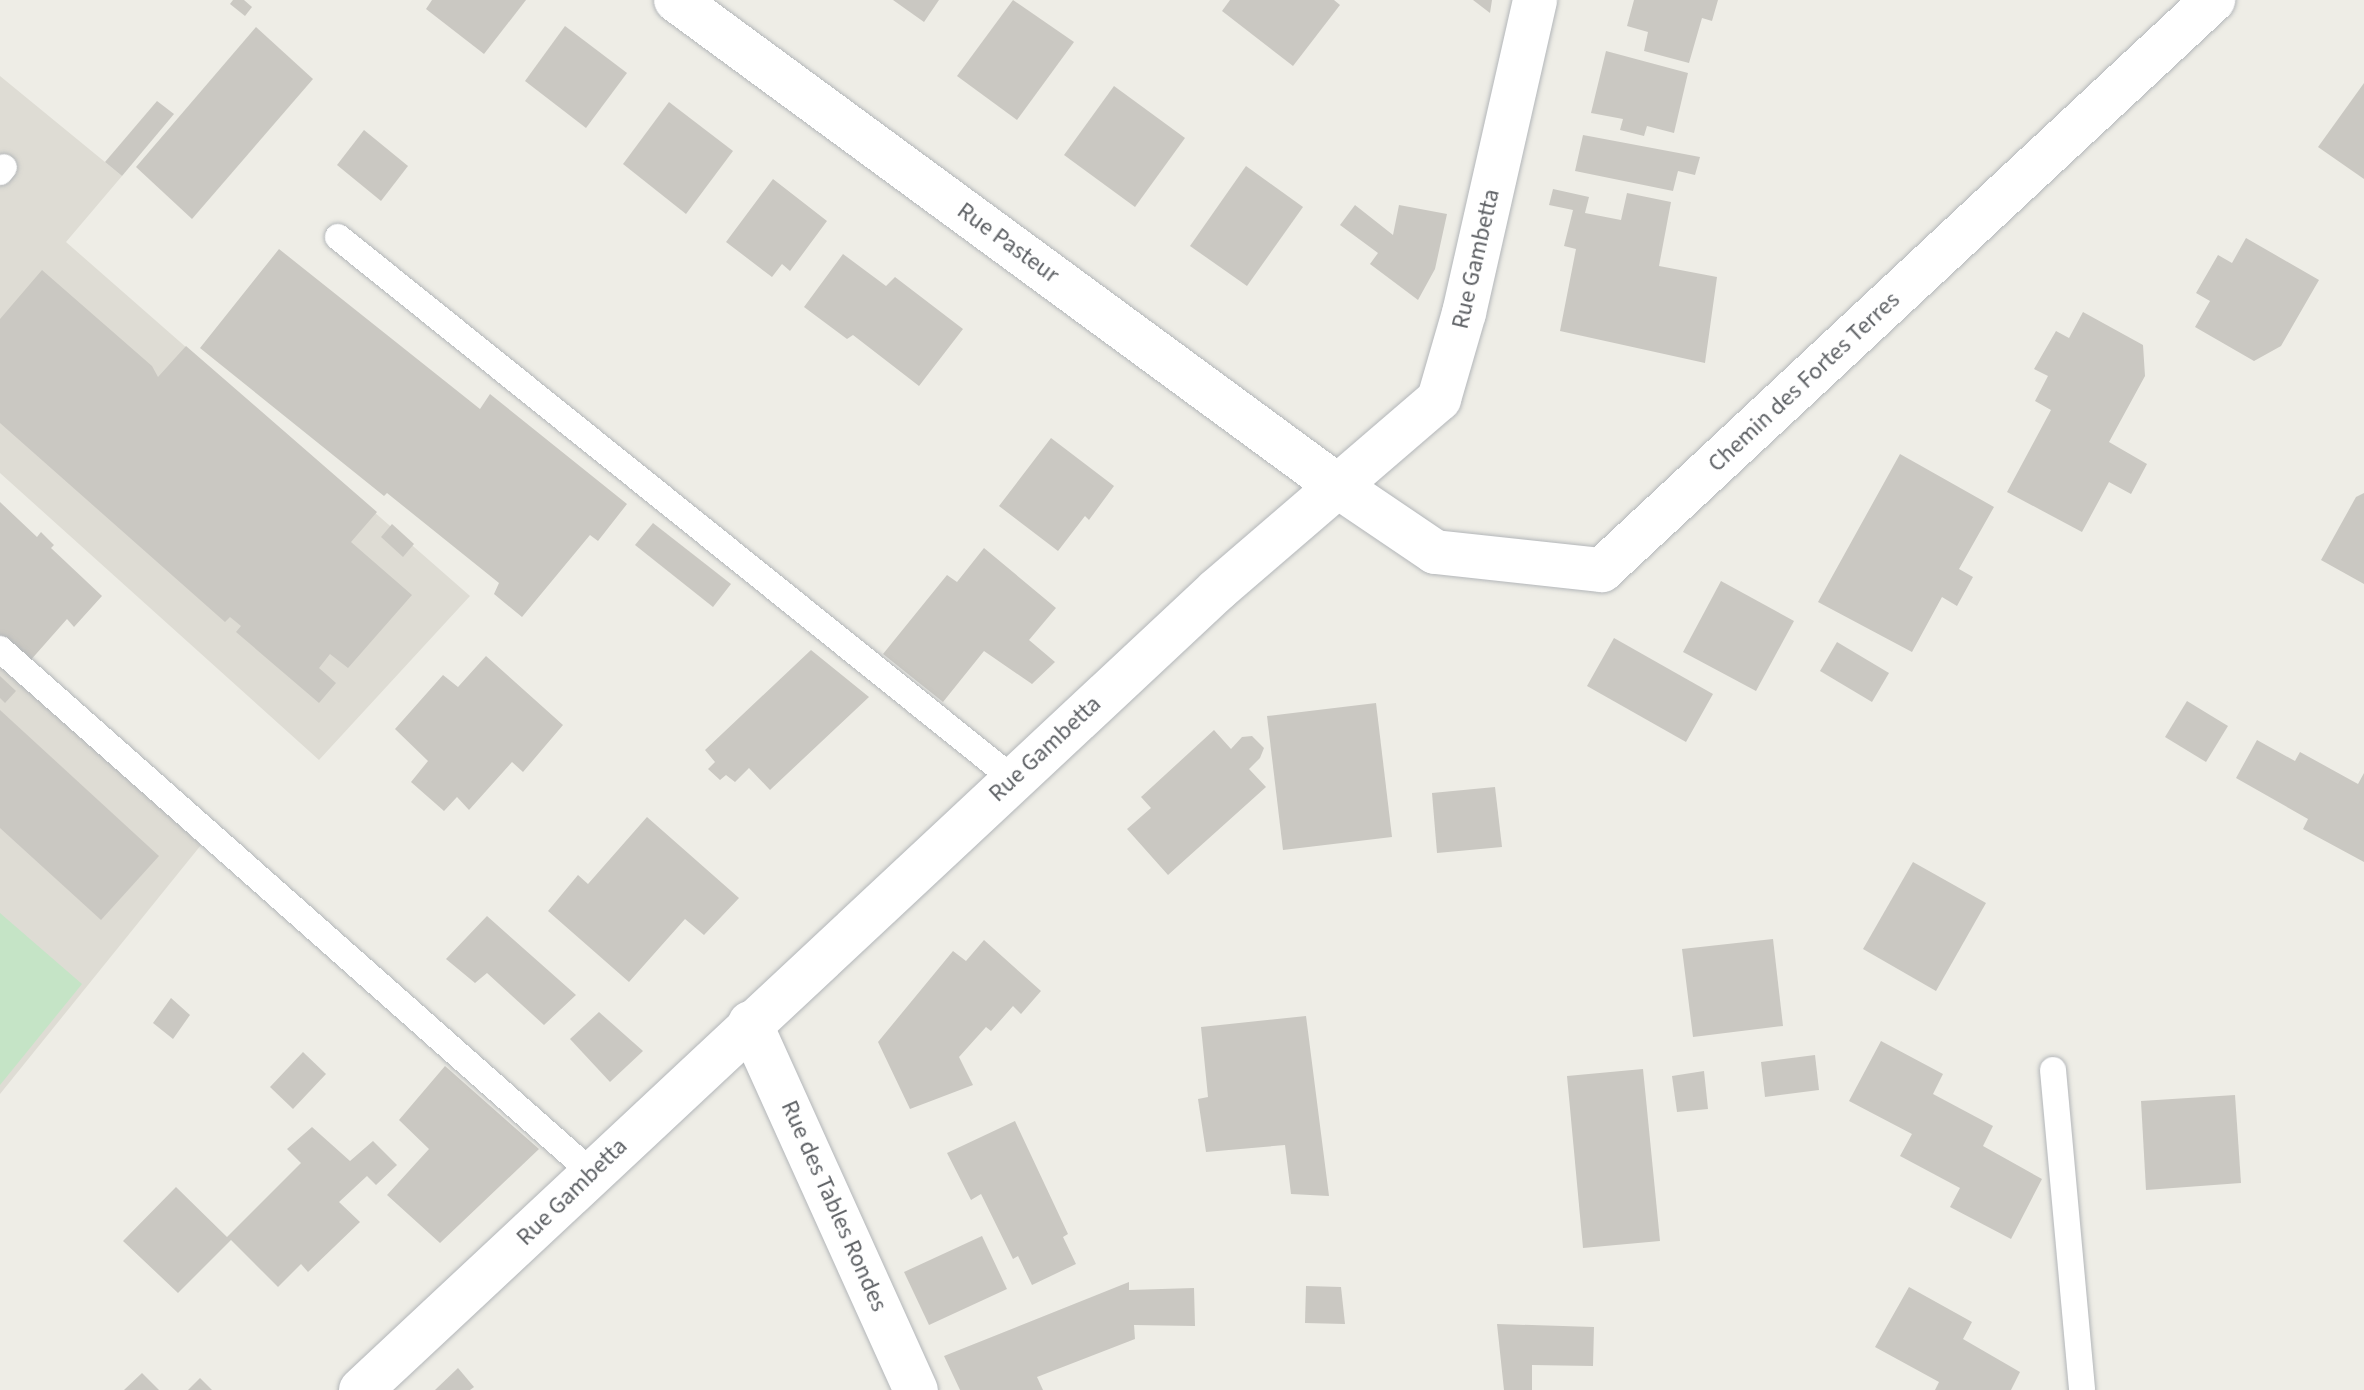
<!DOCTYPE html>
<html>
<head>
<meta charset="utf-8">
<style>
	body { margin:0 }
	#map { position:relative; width:2364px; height:1390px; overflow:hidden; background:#eeede6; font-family:"Source Sans 3",sans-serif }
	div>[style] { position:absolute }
	.education>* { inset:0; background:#dedcd4 }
	.green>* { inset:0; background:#c5e4c6 }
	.building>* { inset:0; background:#cac8c2 }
	.roads { filter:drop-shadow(0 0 2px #b3b6b9) drop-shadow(0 0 2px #b3b6b9) }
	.service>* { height:26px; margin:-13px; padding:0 13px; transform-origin:13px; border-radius:13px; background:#fff }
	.minor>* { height:44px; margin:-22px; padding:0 22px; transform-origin:22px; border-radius:22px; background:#fff }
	span { translate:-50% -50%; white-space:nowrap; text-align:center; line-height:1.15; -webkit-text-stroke:6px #fff; paint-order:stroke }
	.street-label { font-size:24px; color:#5e6165 }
</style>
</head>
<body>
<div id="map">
	<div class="education">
		<i style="clip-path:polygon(0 76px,122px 176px,66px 242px,470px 596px,319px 760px,0 473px)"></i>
		<i style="clip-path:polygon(0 664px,201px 845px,0 1094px)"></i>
	</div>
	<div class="green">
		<i style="clip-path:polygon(0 913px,82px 984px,0 1085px)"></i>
	</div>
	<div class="building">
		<i style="clip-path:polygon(233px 0,244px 0,252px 7px,245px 16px,230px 4px)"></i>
		<i style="clip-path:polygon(432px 0,526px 0,484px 54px,426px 9px)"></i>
		<i style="clip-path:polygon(893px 0,939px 0,924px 22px)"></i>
		<i style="clip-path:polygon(1013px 0,1074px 42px,1017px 120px,957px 76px)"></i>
		<i style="clip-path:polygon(1230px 0,1334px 0,1340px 5px,1293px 66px,1222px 11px)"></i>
		<i style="clip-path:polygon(1473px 0,1492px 0,1490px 13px)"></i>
		<i style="clip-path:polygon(1634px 0,1718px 0,1712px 21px,1702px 18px,1689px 63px,1644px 51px,1648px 32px,1627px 26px)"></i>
		<i style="clip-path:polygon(565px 26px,627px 73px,586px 128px,525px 81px)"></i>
		<i style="clip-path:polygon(256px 27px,313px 79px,192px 219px,136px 167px)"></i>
		<i style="clip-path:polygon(1606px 51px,1688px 73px,1674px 133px,1647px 126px,1644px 136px,1620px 130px,1623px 119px,1591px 113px)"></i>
		<i style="clip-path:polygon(2364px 83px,2364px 179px,2318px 147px)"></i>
		<i style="clip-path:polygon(1114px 86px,1185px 138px,1135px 207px,1064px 155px)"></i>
		<i style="clip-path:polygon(157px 101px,174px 114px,122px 176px,105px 162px)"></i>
		<i style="clip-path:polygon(669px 102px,733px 151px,686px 214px,623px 164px)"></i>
		<i style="clip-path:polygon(364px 130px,408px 166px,381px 201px,337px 165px)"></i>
		<i style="clip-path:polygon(1583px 135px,1700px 157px,1695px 175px,1678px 171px,1673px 191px,1575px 171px)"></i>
		<i style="clip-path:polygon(1246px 166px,1303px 207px,1247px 286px,1190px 246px)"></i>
		<i style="clip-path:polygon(773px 179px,827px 221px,790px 271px,782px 264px,772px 277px,726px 242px)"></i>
		<i style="clip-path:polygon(1553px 189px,1589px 197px,1585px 213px,1621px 220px,1627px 193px,1671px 202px,1659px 266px,1717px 277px,1705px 363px,1560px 331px,1576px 249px,1564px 246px,1573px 210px,1549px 205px)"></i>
		<i style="clip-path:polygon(1355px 205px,1393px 235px,1399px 205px,1447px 214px,1435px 269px,1418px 300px,1370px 264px,1378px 253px,1340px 225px)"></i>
		<i style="clip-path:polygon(2246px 238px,2319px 280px,2281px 346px,2254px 361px,2195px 327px,2210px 301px,2196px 293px,2218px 255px,2232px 263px)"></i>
		<i style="clip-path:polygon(279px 249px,480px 409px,490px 394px,627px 504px,598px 541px,590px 535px,522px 617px,494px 594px,499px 583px,387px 493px,384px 496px,200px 348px)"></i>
		<i style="clip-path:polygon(843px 254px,886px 286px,895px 277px,963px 329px,919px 386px,853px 335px,847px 339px,804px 307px)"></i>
		<i style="clip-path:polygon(42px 270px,152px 366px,158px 377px,186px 346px,377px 512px,351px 542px,412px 595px,348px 668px,330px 654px,319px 668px,336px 683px,319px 703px,236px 632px,241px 626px,230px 617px,225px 622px,0 423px,0 319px)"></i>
		<i style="clip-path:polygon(2083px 312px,2143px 345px,2145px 376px,2109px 442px,2147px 464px,2131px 494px,2109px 482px,2082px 532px,2007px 492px,2051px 410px,2035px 401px,2048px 376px,2034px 369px,2056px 331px,2069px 338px)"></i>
		<i style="clip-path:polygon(1051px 438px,1114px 486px,1089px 520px,1085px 516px,1058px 551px,999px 506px)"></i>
		<i style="clip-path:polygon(1900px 454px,1994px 507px,1959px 569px,1973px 577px,1957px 606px,1942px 597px,1912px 652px,1818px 602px)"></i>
		<i style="clip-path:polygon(2364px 493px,2364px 584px,2321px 560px,2356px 497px)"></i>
		<i style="clip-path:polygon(0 502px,37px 537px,41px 532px,54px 545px,51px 548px,102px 596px,74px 627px,67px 619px,29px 662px,0 635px)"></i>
		<i style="clip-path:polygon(653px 523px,731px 584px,713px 607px,635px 545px)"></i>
		<i style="clip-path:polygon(392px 524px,414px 544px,403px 557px,381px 537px)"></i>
		<i style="clip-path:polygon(984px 548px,1056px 608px,1029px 640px,1055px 662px,1032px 684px,984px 651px,943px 702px,883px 654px,947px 575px,957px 582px)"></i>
		<i style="clip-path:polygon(1721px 581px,1794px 621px,1756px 691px,1683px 652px)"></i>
		<i style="clip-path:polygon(1614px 638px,1713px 694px,1686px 742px,1587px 686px)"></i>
		<i style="clip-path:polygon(1837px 642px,1889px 673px,1872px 702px,1820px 671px)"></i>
		<i style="clip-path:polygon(811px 650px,869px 697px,770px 790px,749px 768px,735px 782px,726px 775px,720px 780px,708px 769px,715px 762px,705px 750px)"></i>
		<i style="clip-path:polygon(486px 656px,563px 725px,523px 772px,512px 762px,469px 810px,457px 797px,444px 811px,411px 782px,428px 761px,395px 729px,443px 675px,458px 687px)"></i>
		<i style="clip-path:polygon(0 676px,16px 691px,5px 703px,0 698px)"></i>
		<i style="clip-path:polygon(2187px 701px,2228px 726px,2206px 762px,2165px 737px)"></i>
		<i style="clip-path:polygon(1376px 703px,1392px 837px,1283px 850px,1267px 716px)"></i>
		<i style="clip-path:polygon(0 710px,159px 856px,101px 920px,0 828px)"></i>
		<i style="clip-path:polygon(1214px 730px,1231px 749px,1242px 737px,1252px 736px,1264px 748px,1260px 758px,1249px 769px,1266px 787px,1168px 875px,1127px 829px,1151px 808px,1141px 797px)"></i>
		<i style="clip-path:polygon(2257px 740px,2295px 761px,2300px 752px,2358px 784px,2364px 773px,2364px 862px,2303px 829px,2308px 819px,2236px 778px)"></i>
		<i style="clip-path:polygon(1495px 787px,1502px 847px,1437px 853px,1432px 793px)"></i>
		<i style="clip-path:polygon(647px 817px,739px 898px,704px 935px,685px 919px,629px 982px,548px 911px,578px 875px,588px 884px)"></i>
		<i style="clip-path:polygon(1913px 862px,1986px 903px,1936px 991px,1863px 949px)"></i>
		<i style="clip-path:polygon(487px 916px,576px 995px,544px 1025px,487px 973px,475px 983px,446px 959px)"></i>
		<i style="clip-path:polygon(1773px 939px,1783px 1026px,1693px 1037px,1682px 949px)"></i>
		<i style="clip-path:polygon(984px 940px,1041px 991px,1021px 1014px,1013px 1006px,991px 1031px,986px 1027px,959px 1057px,973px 1085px,910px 1109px,878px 1042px,953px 951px,966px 961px)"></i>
		<i style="clip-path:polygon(171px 998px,190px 1015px,173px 1039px,153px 1023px)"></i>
		<i style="clip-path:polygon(599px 1012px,643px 1051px,610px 1082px,570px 1039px)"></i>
		<i style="clip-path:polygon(1306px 1016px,1329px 1196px,1291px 1194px,1285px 1145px,1206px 1152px,1198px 1099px,1208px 1097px,1201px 1027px)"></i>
		<i style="clip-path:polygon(1881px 1041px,1943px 1074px,1933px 1094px,1993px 1126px,1983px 1146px,2042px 1179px,2011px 1239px,1950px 1207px,1960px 1188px,1900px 1156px,1912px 1134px,1849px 1101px)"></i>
		<i style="clip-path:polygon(303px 1052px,326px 1074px,293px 1109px,270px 1087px)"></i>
		<i style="clip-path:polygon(1815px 1055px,1819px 1090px,1765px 1097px,1761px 1062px)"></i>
		<i style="clip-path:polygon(445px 1066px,539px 1149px,440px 1243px,387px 1195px,429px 1149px,399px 1120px)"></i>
		<i style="clip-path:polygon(1643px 1069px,1660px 1241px,1583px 1248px,1567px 1076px)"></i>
		<i style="clip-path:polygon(1704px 1071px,1708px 1109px,1677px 1112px,1672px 1076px)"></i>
		<i style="clip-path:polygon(2235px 1095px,2241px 1183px,2146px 1190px,2141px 1101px)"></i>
		<i style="clip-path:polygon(1015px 1121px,1068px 1234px,1063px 1237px,1076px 1264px,1032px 1285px,1018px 1256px,1013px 1259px,981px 1194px,971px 1200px,947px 1153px)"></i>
		<i style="clip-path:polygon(312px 1127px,350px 1161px,373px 1141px,397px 1165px,376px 1185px,367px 1176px,339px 1202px,360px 1222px,308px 1272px,301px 1264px,278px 1287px,231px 1240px,178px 1293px,123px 1241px,176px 1187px,227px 1237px,301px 1163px,287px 1149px)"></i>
		<i style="clip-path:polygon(982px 1236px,1007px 1289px,929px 1325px,904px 1272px)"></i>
		<i style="clip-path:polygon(1129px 1282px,1129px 1290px,1194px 1288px,1195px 1326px,1134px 1325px,1135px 1339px,1037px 1377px,1043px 1390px,960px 1390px,944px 1356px)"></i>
		<i style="clip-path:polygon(1306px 1286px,1341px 1287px,1345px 1324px,1305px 1323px)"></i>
		<i style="clip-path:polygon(1909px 1287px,1972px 1322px,1963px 1339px,2020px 1372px,2011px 1390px,1935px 1390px,1939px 1382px,1875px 1347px)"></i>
		<i style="clip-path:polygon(1497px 1324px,1594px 1327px,1593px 1366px,1532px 1365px,1532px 1390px,1504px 1390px)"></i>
		<i style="clip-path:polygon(458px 1368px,474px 1387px,470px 1390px,435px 1390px)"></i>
		<i style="clip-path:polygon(142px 1373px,159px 1390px,124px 1390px)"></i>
		<i style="clip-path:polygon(200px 1378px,212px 1390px,188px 1390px)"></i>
	</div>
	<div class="roads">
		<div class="service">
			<i style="left:0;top:172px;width:6px;rotate:-51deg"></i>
			<i style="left:338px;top:237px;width:866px;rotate:38.76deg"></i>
			<i style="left:0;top:649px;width:791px;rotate:41.51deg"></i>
			<i style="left:2053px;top:1070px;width:321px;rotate:84.8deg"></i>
		</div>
		<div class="minor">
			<i style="left:676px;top:0;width:823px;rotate:36.3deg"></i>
			<i style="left:1339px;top:487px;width:116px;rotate:34.1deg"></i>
			<i style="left:1435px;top:552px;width:168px;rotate:6.2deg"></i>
			<i style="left:1602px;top:570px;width:836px;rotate:-43.01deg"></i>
			<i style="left:750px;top:1023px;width:403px;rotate:65.7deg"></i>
			<i style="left:361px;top:1390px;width:1172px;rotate:-43.06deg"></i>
			<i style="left:1217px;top:590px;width:293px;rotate:-40.7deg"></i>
			<i style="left:1439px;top:399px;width:90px;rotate:-73.8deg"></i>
			<i style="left:1464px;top:313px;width:321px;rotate:-77.2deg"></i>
		</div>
	</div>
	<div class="street-label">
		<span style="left:1008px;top:243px;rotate:36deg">Rue Pasteur</span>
		<span style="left:1476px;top:259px;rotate:-77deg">Rue Gambetta</span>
		<span style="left:1804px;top:382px;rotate:-43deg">Chemin des Fortes Terres</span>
		<span style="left:1045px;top:749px;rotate:-43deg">Rue Gambetta</span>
		<span style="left:572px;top:1192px;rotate:-44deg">Rue Gambetta</span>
		<span style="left:834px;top:1206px;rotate:66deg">Rue des Tables Rondes</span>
	</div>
</div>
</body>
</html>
